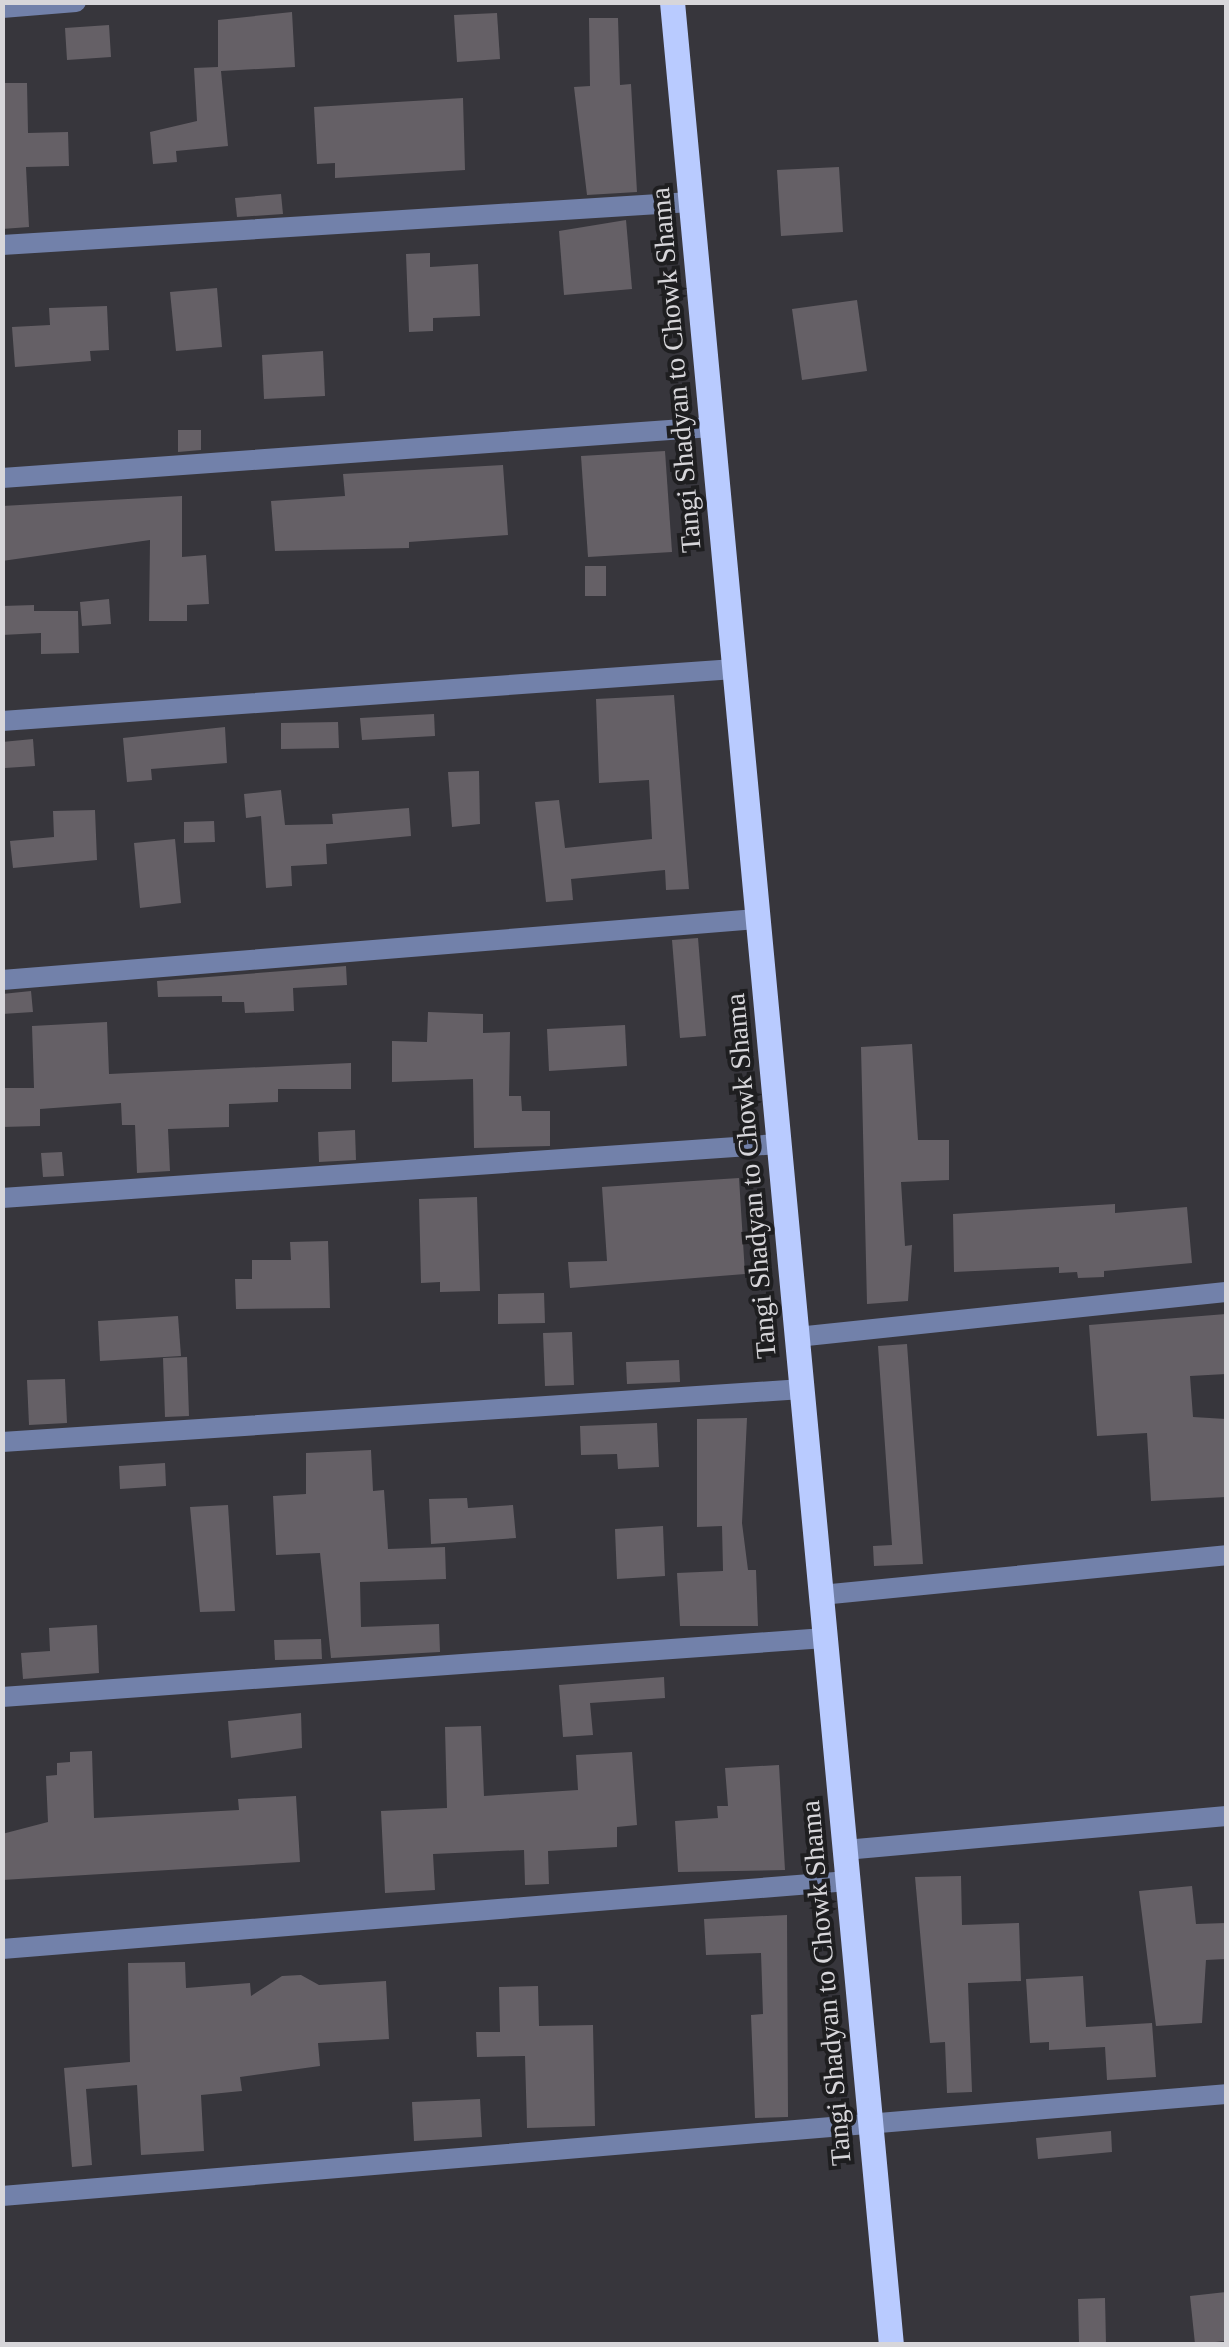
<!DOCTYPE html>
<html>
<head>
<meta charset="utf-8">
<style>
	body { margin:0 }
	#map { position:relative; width:1229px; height:2347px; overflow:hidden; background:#37363c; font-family:"Times New Roman",serif }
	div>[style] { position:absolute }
	.building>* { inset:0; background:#656066 }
	.minor>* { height:20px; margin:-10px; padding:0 10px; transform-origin:10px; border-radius:10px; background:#7281aa }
	.primary>* { height:25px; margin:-12.5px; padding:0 12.5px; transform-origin:12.5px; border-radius:12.5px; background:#b9cbff }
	span { translate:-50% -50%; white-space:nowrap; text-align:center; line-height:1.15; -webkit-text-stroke:8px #1e1e20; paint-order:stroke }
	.street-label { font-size:28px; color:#d7d6da }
	.frame { position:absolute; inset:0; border:5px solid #d7d6da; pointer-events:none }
</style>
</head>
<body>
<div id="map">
	<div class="building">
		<i style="clip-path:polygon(292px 12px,295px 67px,221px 71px,228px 146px,176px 151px,177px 162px,153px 164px,150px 132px,197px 121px,194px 68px,218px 67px,218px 20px)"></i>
		<i style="clip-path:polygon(497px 13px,500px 59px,457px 62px,454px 15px)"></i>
		<i style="clip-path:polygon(589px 18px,618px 18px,620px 85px,631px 84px,637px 192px,587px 195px,574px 87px,590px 86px)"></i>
		<i style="clip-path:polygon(109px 25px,111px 57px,67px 60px,65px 28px)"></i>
		<i style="clip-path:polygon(2px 83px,27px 83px,28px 133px,68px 132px,69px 166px,26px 167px,29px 227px,2px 229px)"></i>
		<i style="clip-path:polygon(463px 98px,465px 170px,335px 178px,335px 163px,317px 164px,314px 107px)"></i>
		<i style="clip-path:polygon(839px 167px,843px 232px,781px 236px,777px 170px)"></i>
		<i style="clip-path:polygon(281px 194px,283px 214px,237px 217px,235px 198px)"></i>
		<i style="clip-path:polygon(626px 220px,632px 289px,564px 295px,559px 231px)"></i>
		<i style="clip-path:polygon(430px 253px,430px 267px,478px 264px,480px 316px,433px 318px,433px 331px,409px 332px,406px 254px)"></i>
		<i style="clip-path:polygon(217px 288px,222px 347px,176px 351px,170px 292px)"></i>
		<i style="clip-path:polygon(857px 300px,867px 371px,802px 380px,792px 309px)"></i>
		<i style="clip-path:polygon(107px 306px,109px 350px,90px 351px,91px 361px,15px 367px,12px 327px,50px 325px,49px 308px)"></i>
		<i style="clip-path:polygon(323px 351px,325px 396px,264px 399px,262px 355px)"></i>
		<i style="clip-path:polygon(178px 430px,201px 430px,201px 450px,178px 452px)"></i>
		<i style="clip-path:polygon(665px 451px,672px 552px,588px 557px,581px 456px)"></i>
		<i style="clip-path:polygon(503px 465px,508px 535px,409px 542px,409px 548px,275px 551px,271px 501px,345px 496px,343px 474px)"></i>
		<i style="clip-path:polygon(182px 496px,182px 557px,206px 555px,209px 604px,187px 605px,187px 621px,149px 621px,150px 540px,2px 561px,2px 506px)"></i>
		<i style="clip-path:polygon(585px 566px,606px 566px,606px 596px,585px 596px)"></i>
		<i style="clip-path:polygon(109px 599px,111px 624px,82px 626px,80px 602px)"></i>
		<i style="clip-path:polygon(34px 605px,34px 611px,78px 611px,79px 653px,41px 654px,41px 633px,2px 635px,2px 606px)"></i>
		<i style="clip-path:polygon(674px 695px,689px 889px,666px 890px,665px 870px,571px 879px,573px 900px,546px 902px,535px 802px,559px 800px,565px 848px,652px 839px,649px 780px,599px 783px,596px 699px)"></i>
		<i style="clip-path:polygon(434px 714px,435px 736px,362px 740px,360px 718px)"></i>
		<i style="clip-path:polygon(338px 722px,339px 748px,281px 749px,281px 723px)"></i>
		<i style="clip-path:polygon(225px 727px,227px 763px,151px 769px,152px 780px,127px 782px,123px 738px)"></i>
		<i style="clip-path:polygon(33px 739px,35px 766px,5px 768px,2px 742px)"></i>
		<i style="clip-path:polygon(479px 771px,480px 824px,452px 827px,448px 772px)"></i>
		<i style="clip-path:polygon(281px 790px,285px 825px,333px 824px,332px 814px,409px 808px,411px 836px,326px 844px,327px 864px,291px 866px,292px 886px,266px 888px,261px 816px,246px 818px,244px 794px)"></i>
		<i style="clip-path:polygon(95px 810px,97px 860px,13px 868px,10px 841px,54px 837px,53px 811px)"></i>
		<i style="clip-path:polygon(214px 821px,215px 842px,184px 843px,184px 822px)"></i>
		<i style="clip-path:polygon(175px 839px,181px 903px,140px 908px,134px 843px)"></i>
		<i style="clip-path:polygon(698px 938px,706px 1036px,680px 1038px,672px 940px)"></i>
		<i style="clip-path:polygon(346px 966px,347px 985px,293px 988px,294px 1011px,245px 1013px,244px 1002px,222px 1002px,222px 996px,158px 997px,157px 981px)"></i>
		<i style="clip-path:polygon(31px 991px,33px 1012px,2px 1014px,2px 994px)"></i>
		<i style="clip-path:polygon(428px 1012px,483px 1014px,483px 1033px,510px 1032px,509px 1096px,521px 1096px,522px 1111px,550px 1111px,550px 1146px,474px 1148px,473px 1079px,392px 1082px,392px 1041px,427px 1042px)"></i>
		<i style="clip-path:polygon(107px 1022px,109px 1074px,351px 1063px,351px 1089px,278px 1089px,278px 1102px,229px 1104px,229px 1127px,168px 1129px,170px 1171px,137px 1173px,135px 1125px,122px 1125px,121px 1103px,40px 1109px,40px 1126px,2px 1127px,2px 1088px,34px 1088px,32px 1026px)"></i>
		<i style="clip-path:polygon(625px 1025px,627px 1066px,549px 1071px,547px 1029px)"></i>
		<i style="clip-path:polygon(912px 1044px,918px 1140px,949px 1140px,949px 1180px,901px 1182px,905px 1246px,912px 1245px,908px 1301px,867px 1304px,861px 1047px)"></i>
		<i style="clip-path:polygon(355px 1130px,356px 1160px,319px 1162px,318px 1132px)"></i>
		<i style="clip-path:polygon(62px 1152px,64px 1176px,43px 1177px,41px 1153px)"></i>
		<i style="clip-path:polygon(739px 1178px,745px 1274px,570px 1288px,568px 1262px,607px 1261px,602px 1187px)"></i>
		<i style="clip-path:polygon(477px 1197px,480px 1291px,440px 1292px,440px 1282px,421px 1283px,419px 1199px)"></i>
		<i style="clip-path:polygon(1115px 1204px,1115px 1213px,1187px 1207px,1192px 1263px,1104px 1271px,1104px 1277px,1078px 1278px,1077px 1272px,1059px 1273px,1059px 1267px,954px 1272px,953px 1214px)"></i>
		<i style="clip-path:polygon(328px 1241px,330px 1308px,236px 1309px,235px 1279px,252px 1279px,252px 1260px,291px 1260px,290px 1242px)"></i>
		<i style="clip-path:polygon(544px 1293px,545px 1323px,498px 1324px,498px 1294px)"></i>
		<i style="clip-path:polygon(1226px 1314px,1226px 1374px,1190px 1376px,1193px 1417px,1226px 1419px,1226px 1497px,1151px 1501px,1147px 1433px,1097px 1436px,1089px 1325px)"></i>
		<i style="clip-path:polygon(178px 1316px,181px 1356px,100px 1361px,98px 1321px)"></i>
		<i style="clip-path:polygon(572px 1332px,574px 1385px,545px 1386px,543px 1333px)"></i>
		<i style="clip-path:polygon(907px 1344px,923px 1564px,874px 1566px,873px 1546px,892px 1545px,878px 1346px)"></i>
		<i style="clip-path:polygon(187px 1357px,189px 1416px,165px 1417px,163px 1358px)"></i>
		<i style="clip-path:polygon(679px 1360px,680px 1382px,627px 1384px,626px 1362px)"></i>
		<i style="clip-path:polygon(65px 1379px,67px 1423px,29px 1425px,27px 1380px)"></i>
		<i style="clip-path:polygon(747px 1418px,742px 1523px,748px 1570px,756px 1570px,758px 1626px,680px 1626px,677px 1573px,723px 1571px,722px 1526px,697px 1527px,697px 1419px)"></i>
		<i style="clip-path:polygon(657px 1423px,659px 1467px,618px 1469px,617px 1454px,581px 1455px,580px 1426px)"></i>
		<i style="clip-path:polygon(371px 1450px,373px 1491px,384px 1490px,388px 1549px,445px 1547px,446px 1579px,360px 1582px,361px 1627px,439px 1624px,440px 1652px,331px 1658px,320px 1553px,276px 1555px,273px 1496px,306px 1494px,306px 1453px)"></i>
		<i style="clip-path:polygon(165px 1463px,166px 1486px,120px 1489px,119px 1466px)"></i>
		<i style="clip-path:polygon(467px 1498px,468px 1508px,513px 1505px,516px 1538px,431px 1544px,429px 1499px)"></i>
		<i style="clip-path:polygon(228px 1505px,235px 1611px,200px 1612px,190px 1507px)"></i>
		<i style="clip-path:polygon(663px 1526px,665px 1576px,617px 1579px,615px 1529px)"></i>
		<i style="clip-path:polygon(97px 1625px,99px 1673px,23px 1679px,21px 1653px,50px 1651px,49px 1628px)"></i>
		<i style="clip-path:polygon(321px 1639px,322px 1659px,275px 1660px,274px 1640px)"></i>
		<i style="clip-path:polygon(664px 1677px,665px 1698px,590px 1703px,593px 1735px,563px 1737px,559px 1685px)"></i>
		<i style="clip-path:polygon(301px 1713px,302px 1748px,231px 1758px,228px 1721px)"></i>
		<i style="clip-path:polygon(481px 1726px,484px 1796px,578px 1790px,576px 1755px,632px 1752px,637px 1825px,617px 1827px,617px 1847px,548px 1851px,549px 1884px,525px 1885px,524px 1850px,433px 1854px,435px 1890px,385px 1893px,381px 1811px,447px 1808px,445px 1727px)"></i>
		<i style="clip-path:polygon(92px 1751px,94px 1818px,239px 1810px,238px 1799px,296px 1796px,300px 1862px,2px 1880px,2px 1834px,48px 1822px,46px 1776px,57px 1775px,57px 1763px,70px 1762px,70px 1752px)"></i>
		<i style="clip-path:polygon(779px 1765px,785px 1870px,678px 1872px,675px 1821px,718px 1818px,717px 1806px,728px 1806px,725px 1768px)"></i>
		<i style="clip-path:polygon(961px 1876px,962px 1925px,1019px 1923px,1021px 1981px,968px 1983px,972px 2092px,947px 2093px,945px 2042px,930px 2043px,915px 1877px)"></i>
		<i style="clip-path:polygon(1192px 1886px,1196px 1924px,1226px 1923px,1226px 1959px,1206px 1960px,1202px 2023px,1156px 2026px,1139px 1891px)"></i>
		<i style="clip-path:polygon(787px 1915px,788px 2117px,755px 2118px,751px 2015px,763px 2014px,761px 1953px,706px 1955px,704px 1919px)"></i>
		<i style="clip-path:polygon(185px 1962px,186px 1988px,250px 1983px,251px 1996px,282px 1976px,301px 1975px,319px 1985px,386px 1981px,389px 2039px,318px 2043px,320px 2066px,240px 2077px,242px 2091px,201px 2095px,204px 2151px,141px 2155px,137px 2085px,86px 2089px,92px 2165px,72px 2167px,64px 2068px,130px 2062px,128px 1963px)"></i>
		<i style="clip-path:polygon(1083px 1976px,1086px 2027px,1152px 2023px,1156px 2077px,1107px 2080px,1105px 2047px,1049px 2050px,1049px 2042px,1030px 2043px,1026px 1979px)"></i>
		<i style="clip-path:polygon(538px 1986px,539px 2026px,593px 2025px,595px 2126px,527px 2128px,525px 2056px,477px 2057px,476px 2032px,500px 2032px,499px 1987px)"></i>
		<i style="clip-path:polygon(480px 2099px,482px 2137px,414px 2141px,412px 2102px)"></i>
		<i style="clip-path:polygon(1111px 2131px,1112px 2152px,1038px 2159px,1036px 2138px)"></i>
		<i style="clip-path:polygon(1226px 2292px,1226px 2341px,1195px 2344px,1190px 2296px)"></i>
		<i style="clip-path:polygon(1105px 2298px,1106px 2344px,1079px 2344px,1078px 2299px)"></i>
	</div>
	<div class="minor">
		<i style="left:2px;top:8px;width:74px;rotate:-4.6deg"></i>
		<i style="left:2px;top:245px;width:690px;rotate:-3.57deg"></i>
		<i style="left:2px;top:478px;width:711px;rotate:-4.11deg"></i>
		<i style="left:2px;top:721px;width:734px;rotate:-4.06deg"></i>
		<i style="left:2px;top:980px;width:757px;rotate:-4.62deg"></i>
		<i style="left:2px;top:1198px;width:779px;rotate:-3.98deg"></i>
		<i style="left:797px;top:1337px;width:431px;rotate:-6deg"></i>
		<i style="left:2px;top:1442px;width:802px;rotate:-3.79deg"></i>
		<i style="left:821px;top:1595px;width:407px;rotate:-5.6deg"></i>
		<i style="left:2px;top:1697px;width:825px;rotate:-4.1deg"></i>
		<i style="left:845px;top:1850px;width:383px;rotate:-5.1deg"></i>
		<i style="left:2px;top:1949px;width:849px;rotate:-4.6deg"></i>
		<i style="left:2px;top:2196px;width:1228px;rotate:-4.76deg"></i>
	</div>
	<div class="primary">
		<i style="left:672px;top:2px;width:2352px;rotate:84.66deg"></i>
	</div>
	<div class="street-label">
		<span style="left:676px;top:370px;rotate:-95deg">Tangi Shadyan to Chowk Shama</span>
		<span style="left:751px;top:1176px;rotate:-95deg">Tangi Shadyan to Chowk Shama</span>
		<span style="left:826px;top:1983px;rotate:-95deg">Tangi Shadyan to Chowk Shama</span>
	</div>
	<div class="frame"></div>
</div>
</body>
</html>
